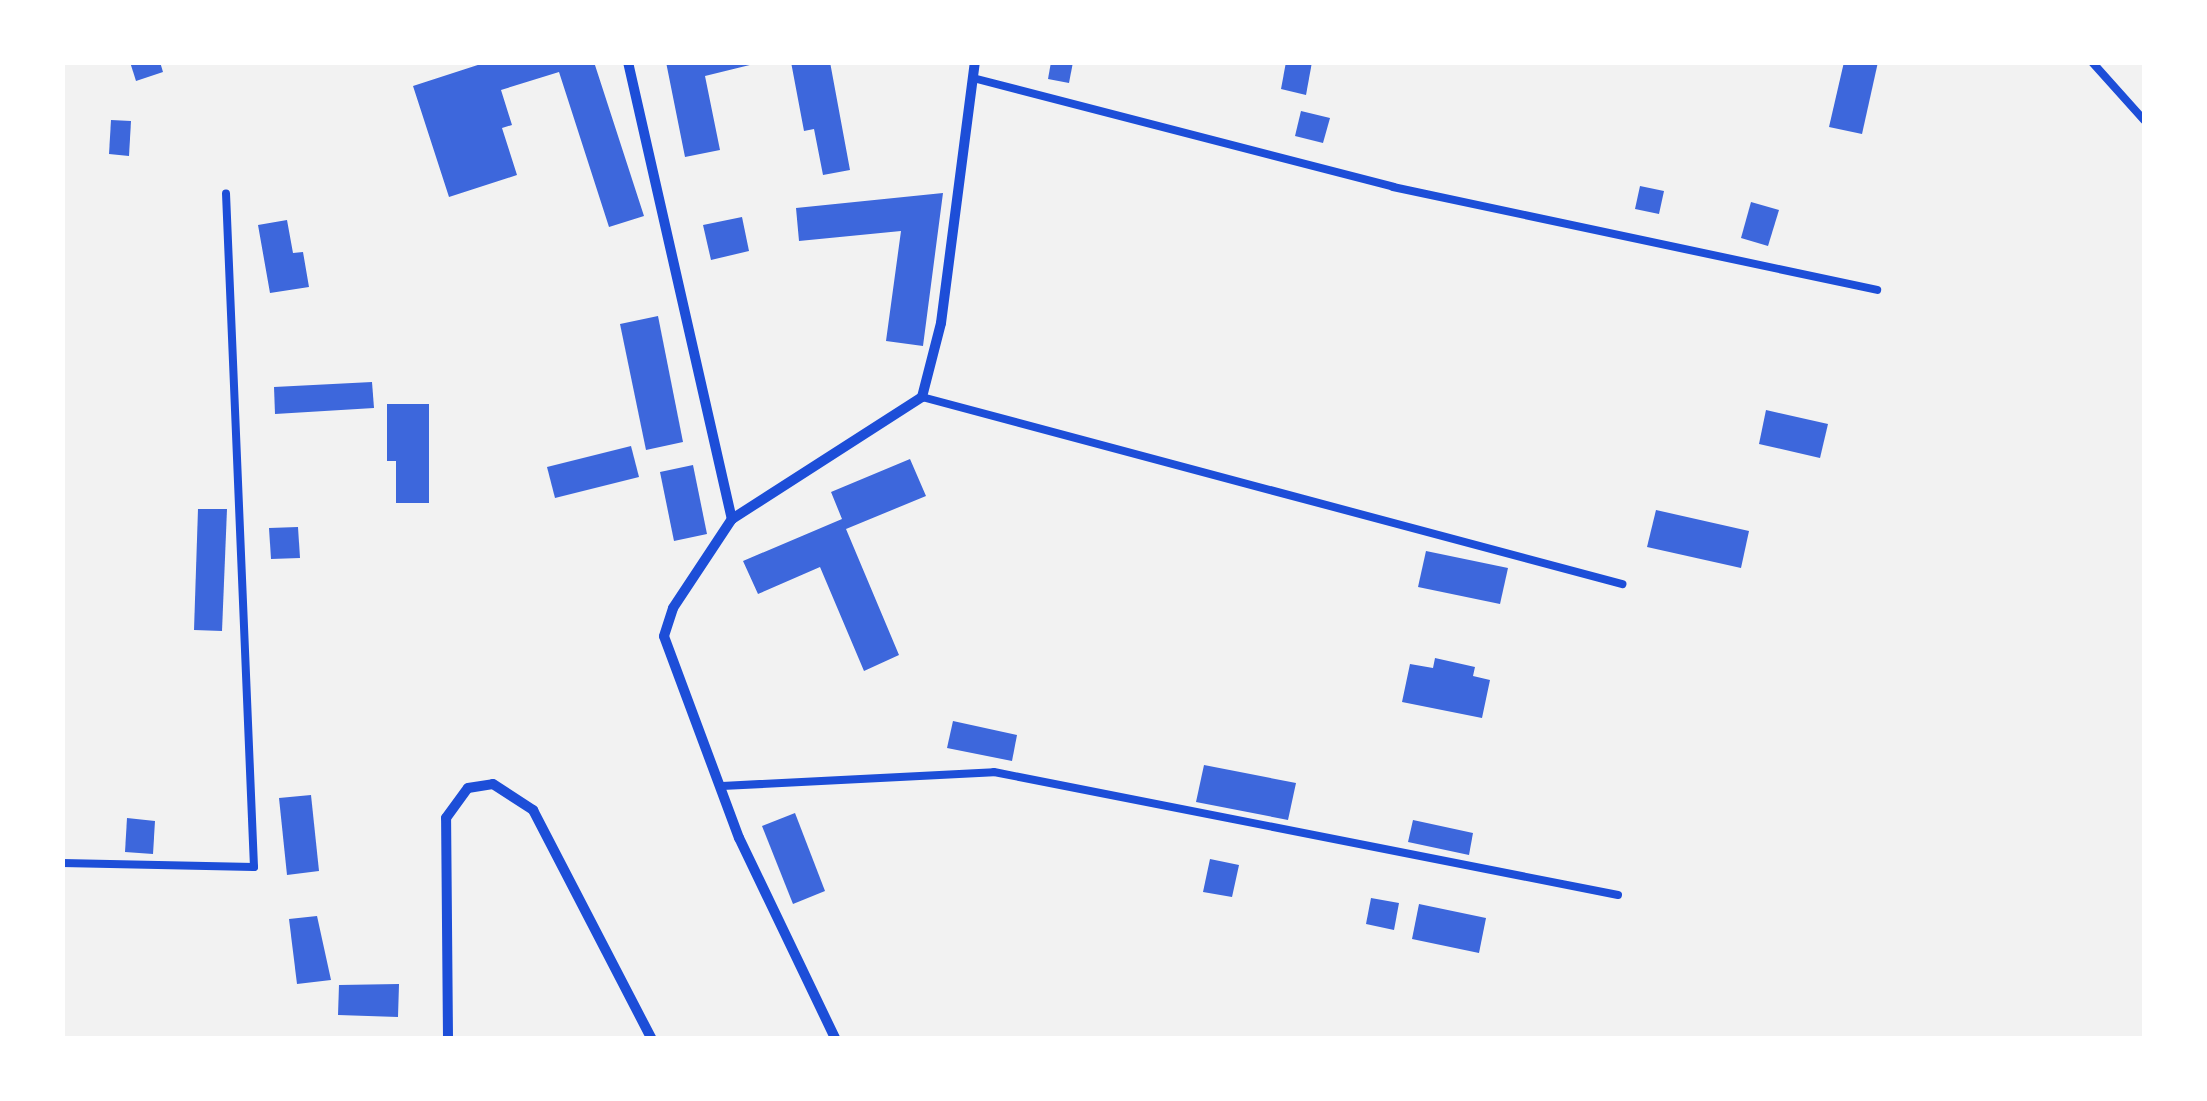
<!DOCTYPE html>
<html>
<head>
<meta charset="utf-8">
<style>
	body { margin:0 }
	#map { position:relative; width:2207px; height:1101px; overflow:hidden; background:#f2f2f2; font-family:Lora,serif }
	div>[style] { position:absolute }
	.building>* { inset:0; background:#3d67dc }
	.service>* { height:8px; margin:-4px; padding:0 4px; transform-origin:4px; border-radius:4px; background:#1d4ed8 }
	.minor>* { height:10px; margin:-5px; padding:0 5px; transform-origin:5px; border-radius:5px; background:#1d4ed8 }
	span { translate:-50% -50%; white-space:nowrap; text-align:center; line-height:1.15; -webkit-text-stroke:9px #fff; paint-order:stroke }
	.frame { position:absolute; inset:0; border:65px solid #fff; pointer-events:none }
</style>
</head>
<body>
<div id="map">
	<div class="building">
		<i style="clip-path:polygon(130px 62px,160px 62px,163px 72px,136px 81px)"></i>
		<i style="clip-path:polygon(487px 62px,594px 62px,644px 216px,609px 227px,559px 72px,501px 90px,512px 125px,502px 128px,517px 175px,449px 197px,413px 86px)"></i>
		<i style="clip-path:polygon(666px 62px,762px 62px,705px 76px,720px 150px,685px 157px)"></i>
		<i style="clip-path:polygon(791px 62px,830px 62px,850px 170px,823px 175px,814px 129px,804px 131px)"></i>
		<i style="clip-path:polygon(1051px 62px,1073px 62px,1069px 83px,1048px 79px)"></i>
		<i style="clip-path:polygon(1286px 62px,1312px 62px,1306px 95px,1281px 89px)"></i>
		<i style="clip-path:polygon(1844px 62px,1878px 62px,1862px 134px,1829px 127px)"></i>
		<i style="clip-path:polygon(1301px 111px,1330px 118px,1323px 143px,1295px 136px)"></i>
		<i style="clip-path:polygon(111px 120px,131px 121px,129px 156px,109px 154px)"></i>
		<i style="clip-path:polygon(1640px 186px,1664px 191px,1659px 214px,1635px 209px)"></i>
		<i style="clip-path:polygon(943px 193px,923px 346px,886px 341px,901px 231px,799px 241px,796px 208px)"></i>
		<i style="clip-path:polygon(1751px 202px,1779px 210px,1768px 246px,1741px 238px)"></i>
		<i style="clip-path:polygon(742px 217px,749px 251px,711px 260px,703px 225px)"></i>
		<i style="clip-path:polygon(287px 220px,293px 253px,303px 252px,309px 287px,270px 293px,258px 225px)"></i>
		<i style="clip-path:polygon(658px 316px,683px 442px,646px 450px,620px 324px)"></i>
		<i style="clip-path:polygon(372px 382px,374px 408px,275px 414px,274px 387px)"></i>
		<i style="clip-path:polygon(387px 404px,429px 404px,429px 503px,396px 503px,396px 461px,387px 461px)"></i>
		<i style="clip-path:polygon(1766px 410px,1828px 424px,1820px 458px,1759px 444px)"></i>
		<i style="clip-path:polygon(631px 446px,639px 477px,555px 498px,547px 467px)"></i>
		<i style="clip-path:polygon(910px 459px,926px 496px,846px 529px,899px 655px,864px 671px,820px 567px,758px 594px,743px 561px,842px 519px,831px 492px)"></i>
		<i style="clip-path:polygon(693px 465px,707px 534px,674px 541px,660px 472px)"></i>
		<i style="clip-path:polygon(198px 509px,227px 509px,222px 631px,194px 630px)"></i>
		<i style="clip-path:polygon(1656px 510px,1749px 531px,1741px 568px,1647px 547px)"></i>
		<i style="clip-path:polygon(298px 527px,300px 558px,271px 559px,269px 528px)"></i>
		<i style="clip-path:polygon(1426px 551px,1508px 568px,1500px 604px,1418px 587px)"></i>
		<i style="clip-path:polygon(1435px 658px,1475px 667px,1473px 676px,1490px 680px,1482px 718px,1402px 702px,1410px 664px,1433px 668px)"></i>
		<i style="clip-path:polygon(953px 721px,1017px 735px,1012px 761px,947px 748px)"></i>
		<i style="clip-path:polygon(1204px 765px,1296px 783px,1288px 820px,1196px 802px)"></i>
		<i style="clip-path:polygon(311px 795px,319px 871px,287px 875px,279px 798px)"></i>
		<i style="clip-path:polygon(795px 813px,825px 891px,793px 904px,762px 826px)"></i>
		<i style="clip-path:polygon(127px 818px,155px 821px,153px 854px,125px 852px)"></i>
		<i style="clip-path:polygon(1413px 820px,1473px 833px,1469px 855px,1408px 842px)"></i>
		<i style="clip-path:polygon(1210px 859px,1239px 865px,1232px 897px,1203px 892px)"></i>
		<i style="clip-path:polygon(1371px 898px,1399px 903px,1394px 930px,1366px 924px)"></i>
		<i style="clip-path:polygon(1419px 904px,1486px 918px,1479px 953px,1412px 939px)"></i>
		<i style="clip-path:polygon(317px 916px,331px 980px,297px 984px,289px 919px)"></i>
		<i style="clip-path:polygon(399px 984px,398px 1017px,338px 1015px,339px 985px)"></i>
	</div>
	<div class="service">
		<i style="left:2092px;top:62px;width:78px;rotate:48.1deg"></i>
		<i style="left:973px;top:78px;width:434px;rotate:14.5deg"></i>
		<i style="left:1393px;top:187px;width:495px;rotate:12deg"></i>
		<i style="left:922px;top:397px;width:725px;rotate:14.96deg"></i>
		<i style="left:722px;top:786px;width:272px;rotate:-2.9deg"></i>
		<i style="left:994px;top:772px;width:636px;rotate:11.15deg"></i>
		<i style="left:62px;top:863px;width:192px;rotate:1.2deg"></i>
		<i style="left:254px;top:867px;width:674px;rotate:-92.38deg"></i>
	</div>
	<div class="minor">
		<i style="left:628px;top:62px;width:469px;rotate:77.2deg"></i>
		<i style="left:448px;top:1038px;width:220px;rotate:-90.5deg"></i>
		<i style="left:446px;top:818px;width:37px;rotate:-54deg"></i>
		<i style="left:468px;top:788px;width:25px;rotate:-9deg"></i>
		<i style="left:493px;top:784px;width:48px;rotate:33deg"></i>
		<i style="left:533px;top:810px;width:257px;rotate:62.6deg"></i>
		<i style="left:835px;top:1038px;width:222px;rotate:-115.6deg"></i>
		<i style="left:739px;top:838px;width:215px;rotate:-110.4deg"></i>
		<i style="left:664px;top:636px;width:29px;rotate:-72deg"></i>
		<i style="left:673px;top:608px;width:107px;rotate:-56.5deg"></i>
		<i style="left:732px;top:519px;width:226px;rotate:-32.7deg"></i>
		<i style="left:922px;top:397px;width:76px;rotate:-75.6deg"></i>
		<i style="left:941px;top:323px;width:263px;rotate:-82.6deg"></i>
	</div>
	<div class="frame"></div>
</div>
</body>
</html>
